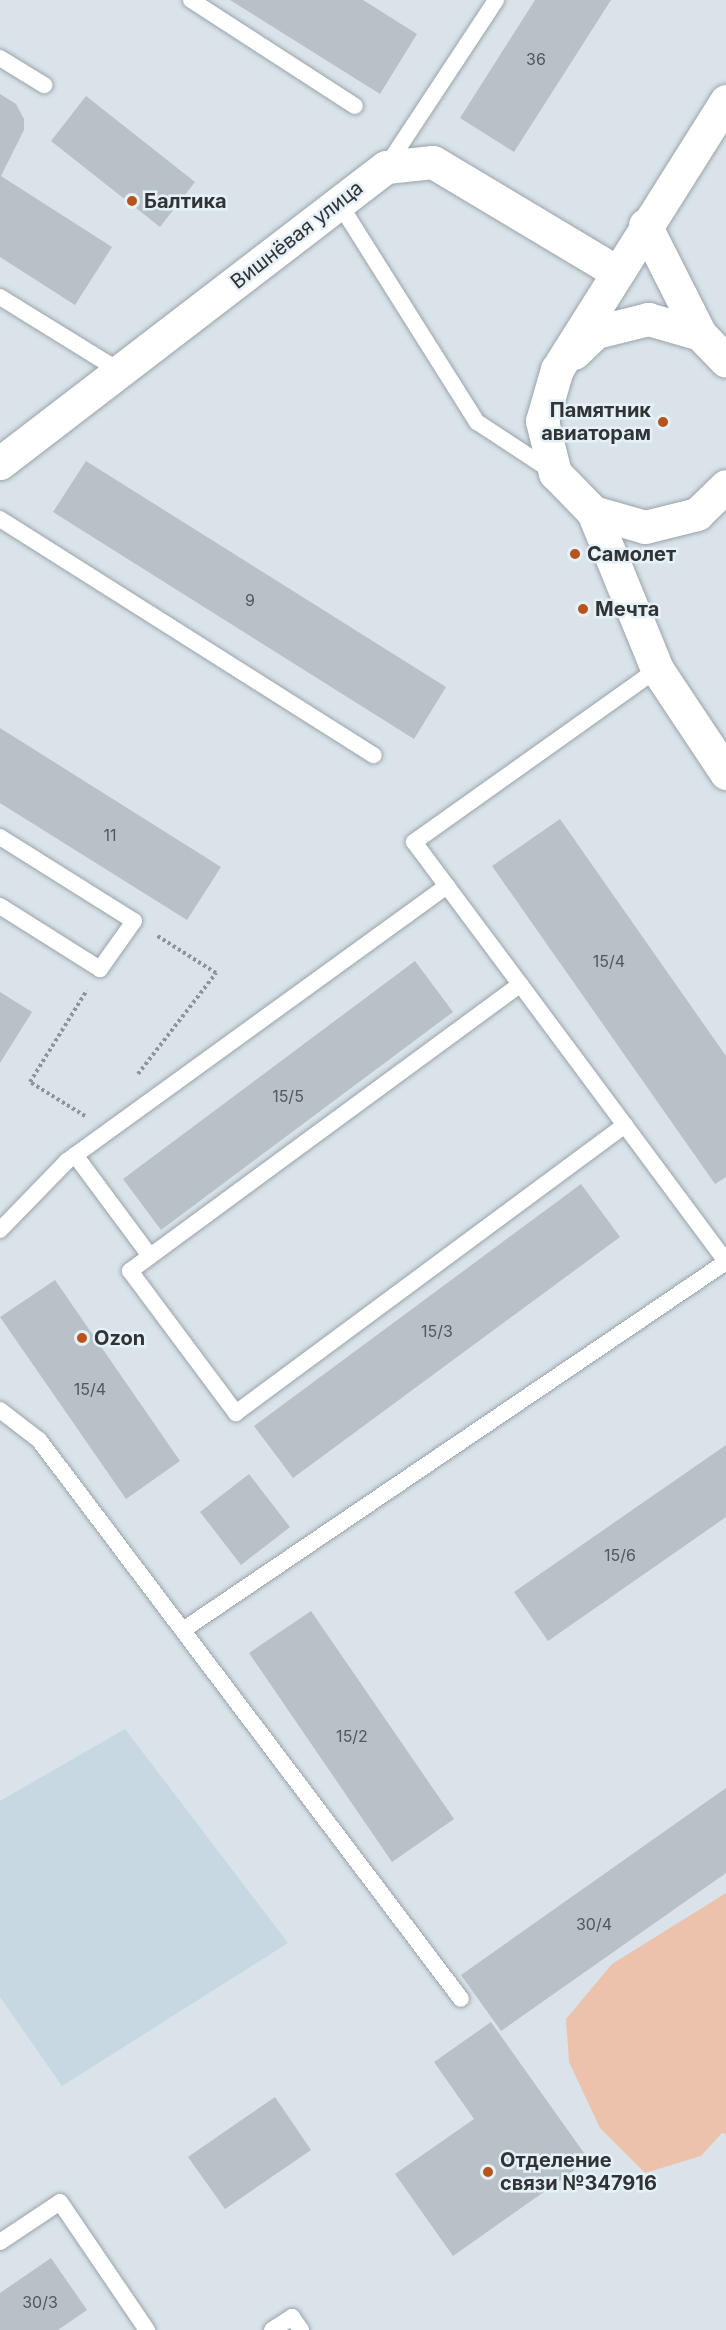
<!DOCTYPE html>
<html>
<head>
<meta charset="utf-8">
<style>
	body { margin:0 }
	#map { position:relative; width:726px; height:2330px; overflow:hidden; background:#d9e3e9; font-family:Inter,sans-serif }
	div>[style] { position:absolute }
	.built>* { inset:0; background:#c7d8e2 }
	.green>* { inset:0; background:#edc2ad }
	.building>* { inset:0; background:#b8c1c7 }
	.path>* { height:4px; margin-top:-2px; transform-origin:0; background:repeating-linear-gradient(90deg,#8e9599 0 3px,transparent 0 6px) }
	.roads { filter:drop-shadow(0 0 2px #9aa3a9) drop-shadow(0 0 2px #9aa3a9) }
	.service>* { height:16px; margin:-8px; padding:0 8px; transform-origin:8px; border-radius:8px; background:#fff }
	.minor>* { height:33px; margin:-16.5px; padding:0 16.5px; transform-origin:16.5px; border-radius:16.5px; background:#fff }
	.dots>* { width:16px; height:16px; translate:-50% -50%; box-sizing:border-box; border:3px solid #e6f0f7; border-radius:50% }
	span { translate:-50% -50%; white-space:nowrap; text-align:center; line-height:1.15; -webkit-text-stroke:5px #e6f0f7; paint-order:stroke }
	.number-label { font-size:16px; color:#53575b }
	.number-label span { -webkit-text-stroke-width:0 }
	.poi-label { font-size:20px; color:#313437; font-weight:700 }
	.left { translate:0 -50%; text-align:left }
	.right { translate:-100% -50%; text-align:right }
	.street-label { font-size:20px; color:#313437 }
</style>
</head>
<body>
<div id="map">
	<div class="built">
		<i style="clip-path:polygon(125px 1729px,288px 1943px,62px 2086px,0 1997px,0 1801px)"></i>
	</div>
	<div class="green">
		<i style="clip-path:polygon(726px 1893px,726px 2134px,722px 2133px,701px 2156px,645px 2173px,600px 2128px,569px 2062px,566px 2019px,612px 1964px)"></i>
	</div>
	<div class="building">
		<i style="clip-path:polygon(230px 0,363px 0,417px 34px,380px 94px)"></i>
		<i style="clip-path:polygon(535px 0,611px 0,514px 152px,460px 118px)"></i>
		<i style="clip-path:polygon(0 94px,16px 104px,24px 119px,24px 130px,1px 176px,112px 247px,75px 305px,0 257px)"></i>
		<i style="clip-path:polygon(86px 96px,195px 182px,160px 227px,51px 141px)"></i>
		<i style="clip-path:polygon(86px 461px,446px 687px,414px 739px,53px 512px)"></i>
		<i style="clip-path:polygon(0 728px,221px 867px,187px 920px,0 803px)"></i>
		<i style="clip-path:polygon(560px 819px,726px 1056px,726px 1177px,715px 1184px,492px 866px)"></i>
		<i style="clip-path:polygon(415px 961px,453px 1012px,161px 1230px,123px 1179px)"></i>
		<i style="clip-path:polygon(0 992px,32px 1012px,0 1063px)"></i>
		<i style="clip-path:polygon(581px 1184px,620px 1237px,293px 1478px,254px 1426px)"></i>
		<i style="clip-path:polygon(55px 1280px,180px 1461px,126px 1499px,0 1317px)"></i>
		<i style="clip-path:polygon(726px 1445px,726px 1517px,548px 1641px,514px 1592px)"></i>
		<i style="clip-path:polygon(249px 1474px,290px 1527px,241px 1565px,200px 1512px)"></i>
		<i style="clip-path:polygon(311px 1611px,454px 1819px,392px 1862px,249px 1653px)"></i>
		<i style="clip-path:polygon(726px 1788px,726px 1873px,501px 2031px,461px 1975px)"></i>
		<i style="clip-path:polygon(491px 2022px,589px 2160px,453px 2256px,395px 2174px,474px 2119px,434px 2062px)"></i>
		<i style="clip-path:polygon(275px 2097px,311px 2150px,225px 2209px,188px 2157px)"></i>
		<i style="clip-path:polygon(51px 2258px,87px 2310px,58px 2330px,0 2330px,0 2293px)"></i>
	</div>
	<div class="path">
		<i style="left:138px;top:1074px;width:128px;rotate:-52.3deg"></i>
		<i style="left:216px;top:973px;width:71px;rotate:-147.7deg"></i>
		<i style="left:85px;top:1116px;width:65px;rotate:-148.3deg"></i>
		<i style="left:30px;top:1082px;width:108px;rotate:-58.2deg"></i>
	</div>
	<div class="roads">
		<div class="service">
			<i style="left:191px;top:0;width:195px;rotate:32.9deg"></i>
			<i style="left:0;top:58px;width:52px;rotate:31.5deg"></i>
			<i style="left:386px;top:167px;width:200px;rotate:-56.6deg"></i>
			<i style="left:339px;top:203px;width:259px;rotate:57.8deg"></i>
			<i style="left:477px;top:422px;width:91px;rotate:33.3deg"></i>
			<i style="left:0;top:297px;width:141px;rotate:31.7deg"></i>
			<i style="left:0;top:519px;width:442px;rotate:32.3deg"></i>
			<i style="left:0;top:837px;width:158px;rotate:32.1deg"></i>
			<i style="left:134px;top:921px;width:59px;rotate:125.3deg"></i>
			<i style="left:100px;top:969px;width:118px;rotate:-147.8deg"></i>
			<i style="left:520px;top:984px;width:177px;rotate:-126.7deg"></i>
			<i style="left:414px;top:842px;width:298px;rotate:-35.4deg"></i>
			<i style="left:625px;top:1125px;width:484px;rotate:143.5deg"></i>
			<i style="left:236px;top:1413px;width:177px;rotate:-126.7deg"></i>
			<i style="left:130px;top:1271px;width:484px;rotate:-36.3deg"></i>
			<i style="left:520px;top:984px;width:345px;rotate:53.4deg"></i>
			<i style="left:75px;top:1155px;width:126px;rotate:53.4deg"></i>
			<i style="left:0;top:1230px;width:96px;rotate:-45.8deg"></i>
			<i style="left:67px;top:1161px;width:469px;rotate:-35.9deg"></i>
			<i style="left:0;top:1410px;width:49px;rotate:37.6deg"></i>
			<i style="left:39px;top:1440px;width:700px;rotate:52.95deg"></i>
			<i style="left:183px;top:1630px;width:656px;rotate:-34.13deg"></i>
			<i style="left:0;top:2242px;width:72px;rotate:-33.7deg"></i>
			<i style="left:60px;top:2202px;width:155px;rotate:55.8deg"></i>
			<i style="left:272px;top:2330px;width:24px;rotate:-33deg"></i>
			<i style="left:292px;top:2317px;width:16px;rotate:55deg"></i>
		</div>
		<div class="minor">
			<i style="left:726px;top:101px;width:317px;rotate:122.2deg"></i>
			<i style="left:557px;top:369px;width:54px;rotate:106.1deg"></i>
			<i style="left:542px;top:421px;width:54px;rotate:76deg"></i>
			<i style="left:555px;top:473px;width:54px;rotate:45.7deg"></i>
			<i style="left:593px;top:512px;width:54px;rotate:16.1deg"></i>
			<i style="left:645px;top:527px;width:54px;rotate:-14deg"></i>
			<i style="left:697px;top:514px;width:40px;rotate:-44deg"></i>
			<i style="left:645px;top:225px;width:122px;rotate:63.2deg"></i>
			<i style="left:574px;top:353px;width:30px;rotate:-44deg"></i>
			<i style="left:596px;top:332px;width:54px;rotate:-14deg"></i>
			<i style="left:648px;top:319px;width:54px;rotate:16.1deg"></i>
			<i style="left:700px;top:334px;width:37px;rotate:46deg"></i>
			<i style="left:0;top:463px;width:486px;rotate:-37.5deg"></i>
			<i style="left:386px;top:167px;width:47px;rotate:-6.1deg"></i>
			<i style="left:433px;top:162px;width:214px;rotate:30.9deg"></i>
			<i style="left:593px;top:512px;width:170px;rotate:67.8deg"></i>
			<i style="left:657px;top:669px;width:125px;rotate:56.4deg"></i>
		</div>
	</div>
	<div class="dots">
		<i style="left:132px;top:201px;background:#b7541b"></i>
		<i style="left:663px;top:422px;background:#b7541b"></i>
		<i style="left:575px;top:554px;background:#b7541b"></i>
		<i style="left:583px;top:609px;background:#b7541b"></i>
		<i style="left:82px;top:1338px;background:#b7541b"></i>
		<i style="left:488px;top:2172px;background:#b7541b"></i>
	</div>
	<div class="number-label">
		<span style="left:536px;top:59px">36</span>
		<span style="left:250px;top:600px">9</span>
		<span style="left:110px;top:835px">11</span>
		<span style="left:609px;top:961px">15/4</span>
		<span style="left:288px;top:1096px">15/5</span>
		<span style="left:437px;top:1331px">15/3</span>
		<span style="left:90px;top:1389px">15/4</span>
		<span style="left:620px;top:1555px">15/6</span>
		<span style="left:352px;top:1736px">15/2</span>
		<span style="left:594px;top:1924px">30/4</span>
		<span style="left:40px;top:2302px">30/3</span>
	</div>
	<div class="poi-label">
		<span class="left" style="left:144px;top:201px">Балтика</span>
		<span class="right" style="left:651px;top:422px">Памятник<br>авиаторам</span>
		<span class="left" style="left:587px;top:554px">Самолет</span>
		<span class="left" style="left:595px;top:609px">Мечта</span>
		<span class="left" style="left:94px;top:1338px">Ozon</span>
		<span class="left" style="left:500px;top:2172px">Отделение<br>связи №347916</span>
	</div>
	<div class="street-label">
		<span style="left:297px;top:235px;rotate:-38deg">Вишнёвая улица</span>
	</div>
</div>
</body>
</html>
